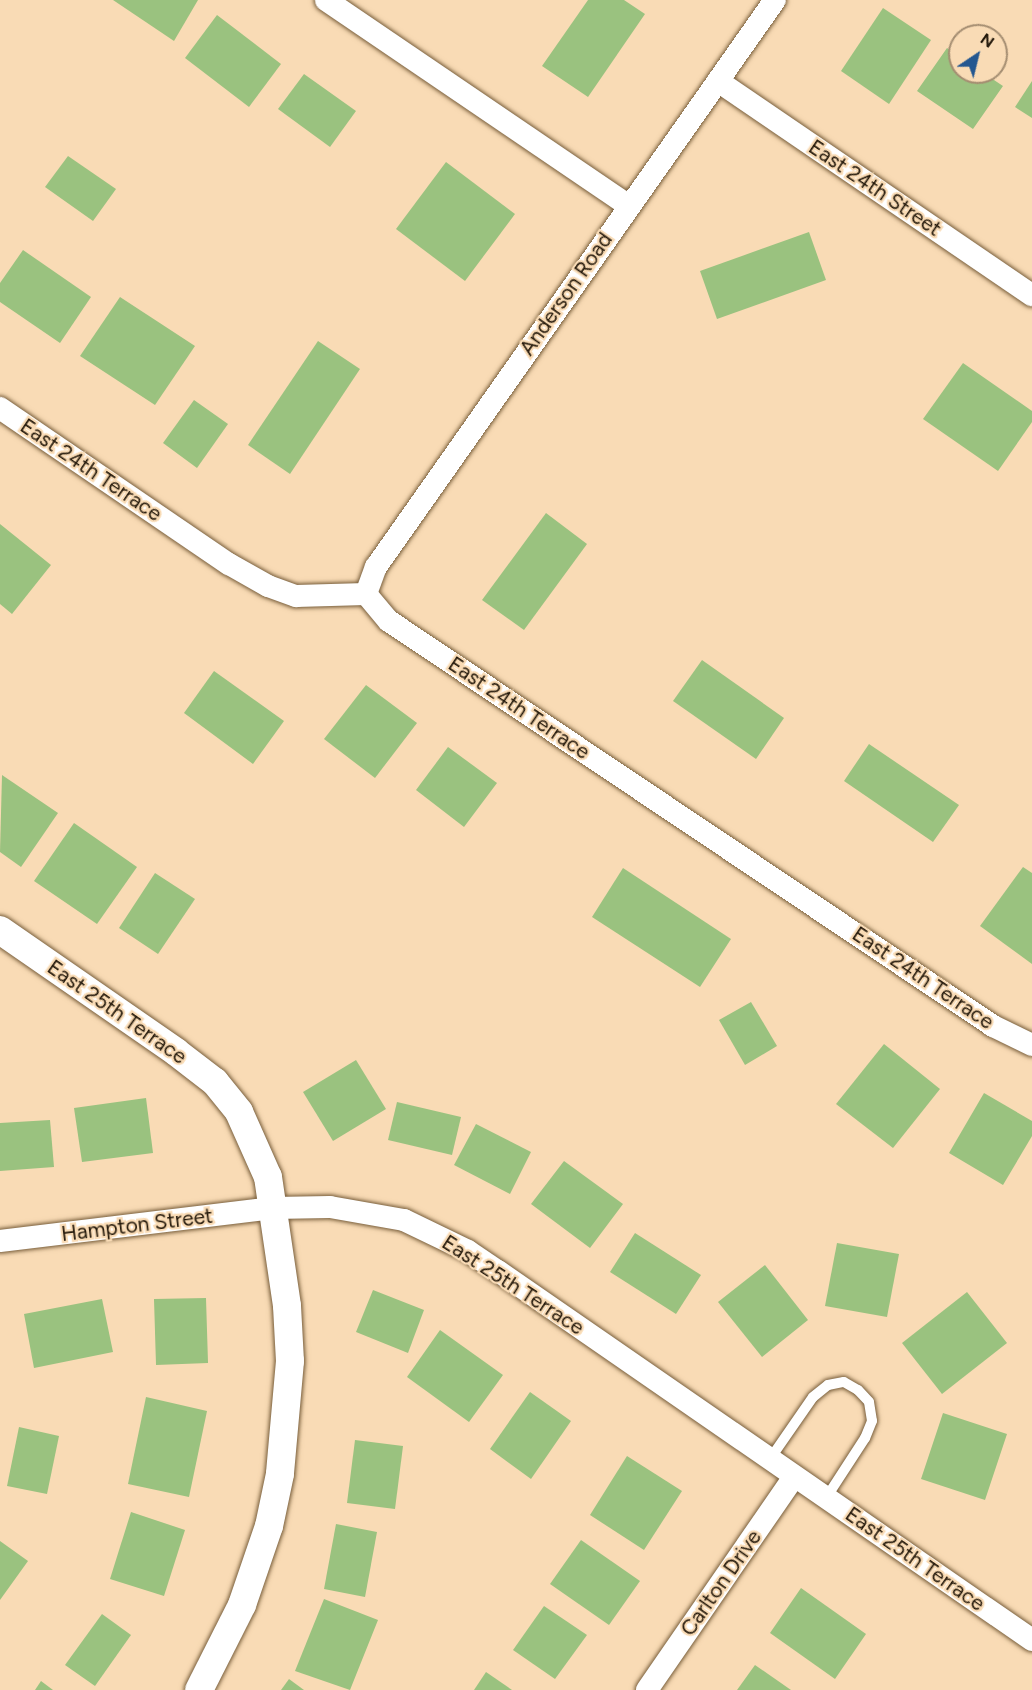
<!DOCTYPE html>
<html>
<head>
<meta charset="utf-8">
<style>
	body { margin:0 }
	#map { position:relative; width:1032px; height:1690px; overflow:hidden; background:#f9dbb5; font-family:Figtree,sans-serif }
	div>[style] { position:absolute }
	.building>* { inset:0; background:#9ac27f }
	.roads { filter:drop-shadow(0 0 2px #785e3b) drop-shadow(0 0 2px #785e3b) }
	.service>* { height:10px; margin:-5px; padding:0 5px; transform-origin:5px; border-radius:5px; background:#fff }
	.minor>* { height:22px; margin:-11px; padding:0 11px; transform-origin:11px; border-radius:11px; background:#fff }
	.tertiary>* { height:28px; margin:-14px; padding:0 14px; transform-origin:14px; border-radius:14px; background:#fff }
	span { translate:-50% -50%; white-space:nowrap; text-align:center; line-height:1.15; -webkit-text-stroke:4.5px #f9dbb5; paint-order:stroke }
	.street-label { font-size:21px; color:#24190b }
	.north { position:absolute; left:948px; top:24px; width:60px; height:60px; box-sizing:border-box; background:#f9dbb5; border:2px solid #a48d71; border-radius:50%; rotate:35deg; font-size:16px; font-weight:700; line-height:24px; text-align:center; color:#24190b }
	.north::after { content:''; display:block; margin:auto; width:21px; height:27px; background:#245790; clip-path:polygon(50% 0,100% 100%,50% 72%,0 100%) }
</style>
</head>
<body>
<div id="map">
	<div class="building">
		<i style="clip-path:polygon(113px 0,198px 0,174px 41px)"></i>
		<i style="clip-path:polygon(588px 0,624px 0,645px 14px,588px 97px,542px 66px)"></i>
		<i style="clip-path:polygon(883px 8px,931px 40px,889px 104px,841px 71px)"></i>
		<i style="clip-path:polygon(217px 15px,281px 64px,249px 107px,185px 58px)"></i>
		<i style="clip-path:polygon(947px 48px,960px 57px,960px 72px,982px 72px,1003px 86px,973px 129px,917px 91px)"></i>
		<i style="clip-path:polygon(304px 74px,356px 111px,330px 147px,278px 109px)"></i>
		<i style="clip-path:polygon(1032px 81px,1032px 118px,1015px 107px)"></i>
		<i style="clip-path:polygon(68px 156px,116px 189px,93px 221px,45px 187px)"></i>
		<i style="clip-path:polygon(446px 162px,515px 214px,465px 281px,396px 229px)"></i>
		<i style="clip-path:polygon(809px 232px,826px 280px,717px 319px,700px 271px)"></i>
		<i style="clip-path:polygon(23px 250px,91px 297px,60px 343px,0 302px,0 283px)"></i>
		<i style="clip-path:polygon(120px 297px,195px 346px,155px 405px,80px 356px)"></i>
		<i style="clip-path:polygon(318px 341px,360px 369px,290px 474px,248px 445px)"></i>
		<i style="clip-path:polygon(963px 363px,1032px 411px,1032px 422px,998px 471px,923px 419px)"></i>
		<i style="clip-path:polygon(194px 400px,228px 424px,197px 468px,163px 443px)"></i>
		<i style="clip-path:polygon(546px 513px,587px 544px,524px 630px,482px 600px)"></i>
		<i style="clip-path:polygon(0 524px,51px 565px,12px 614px,0 604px)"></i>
		<i style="clip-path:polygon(702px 660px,784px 718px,756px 759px,673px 701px)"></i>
		<i style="clip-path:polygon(214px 671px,284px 721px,253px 764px,184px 713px)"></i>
		<i style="clip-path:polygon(366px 685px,417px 723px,375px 778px,324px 739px)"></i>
		<i style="clip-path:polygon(869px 744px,959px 805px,933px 842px,844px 781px)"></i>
		<i style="clip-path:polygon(448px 747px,497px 783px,464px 827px,416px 790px)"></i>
		<i style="clip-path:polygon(2px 775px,58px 813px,21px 867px,0 852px)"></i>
		<i style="clip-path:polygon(74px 823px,137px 867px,97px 924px,34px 881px)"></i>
		<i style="clip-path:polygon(1023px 867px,1032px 873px,1032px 964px,980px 926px)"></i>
		<i style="clip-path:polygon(623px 868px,731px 939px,700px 987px,592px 917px)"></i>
		<i style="clip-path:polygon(155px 873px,195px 899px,158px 954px,119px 928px)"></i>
		<i style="clip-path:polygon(751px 1002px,777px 1046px,745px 1065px,719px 1020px)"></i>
		<i style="clip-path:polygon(884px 1044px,940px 1089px,893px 1148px,836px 1104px)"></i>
		<i style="clip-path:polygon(356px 1060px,386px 1109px,333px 1141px,303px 1092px)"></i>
		<i style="clip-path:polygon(984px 1093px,1032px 1121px,1032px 1136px,1003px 1185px,949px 1153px)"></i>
		<i style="clip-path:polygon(146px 1098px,153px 1153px,82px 1162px,74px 1108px)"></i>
		<i style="clip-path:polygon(397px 1102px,461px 1117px,452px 1155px,388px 1140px)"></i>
		<i style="clip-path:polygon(50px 1120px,54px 1167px,0 1171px,0 1123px)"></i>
		<i style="clip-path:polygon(476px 1124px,531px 1152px,510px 1194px,454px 1165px)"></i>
		<i style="clip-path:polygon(564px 1161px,623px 1204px,590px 1248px,531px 1204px)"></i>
		<i style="clip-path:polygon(635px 1233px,701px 1275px,676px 1314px,610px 1272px)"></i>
		<i style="clip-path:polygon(837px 1243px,899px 1254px,887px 1317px,825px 1306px)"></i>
		<i style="clip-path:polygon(765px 1265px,808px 1320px,762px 1357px,718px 1302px)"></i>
		<i style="clip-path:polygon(373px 1290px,424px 1310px,408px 1353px,356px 1332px)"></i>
		<i style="clip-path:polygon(967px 1292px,1007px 1343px,942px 1394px,902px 1343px)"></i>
		<i style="clip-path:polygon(206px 1298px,208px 1363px,156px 1365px,154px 1299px)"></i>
		<i style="clip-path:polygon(102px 1299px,113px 1352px,34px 1368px,24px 1314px)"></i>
		<i style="clip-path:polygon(440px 1330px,503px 1375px,469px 1422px,407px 1377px)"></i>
		<i style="clip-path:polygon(530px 1392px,571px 1421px,531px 1479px,490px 1449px)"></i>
		<i style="clip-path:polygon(146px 1397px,207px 1411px,189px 1497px,128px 1484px)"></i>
		<i style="clip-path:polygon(943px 1413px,1007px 1434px,985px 1500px,921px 1479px)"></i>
		<i style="clip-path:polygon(19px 1427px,59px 1436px,47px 1494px,7px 1486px)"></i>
		<i style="clip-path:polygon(355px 1440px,403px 1446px,395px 1509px,347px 1503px)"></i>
		<i style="clip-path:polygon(627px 1456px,682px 1491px,644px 1550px,590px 1515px)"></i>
		<i style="clip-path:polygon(131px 1512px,185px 1530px,164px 1596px,110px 1579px)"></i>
		<i style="clip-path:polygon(336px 1524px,377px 1532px,365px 1597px,324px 1589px)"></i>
		<i style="clip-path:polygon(581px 1540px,640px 1581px,609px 1625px,550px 1584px)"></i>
		<i style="clip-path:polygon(0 1541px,28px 1561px,0 1600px)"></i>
		<i style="clip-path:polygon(801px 1588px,866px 1634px,835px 1679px,770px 1633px)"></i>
		<i style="clip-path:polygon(324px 1599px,378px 1620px,350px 1690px,295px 1671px)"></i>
		<i style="clip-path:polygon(544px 1606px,587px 1635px,555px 1679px,513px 1650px)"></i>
		<i style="clip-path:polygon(102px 1614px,131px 1635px,95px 1686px,65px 1665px)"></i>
		<i style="clip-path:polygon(755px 1665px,791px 1690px,737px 1690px)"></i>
		<i style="clip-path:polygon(486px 1672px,512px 1690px,474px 1690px)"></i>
		<i style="clip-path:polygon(289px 1679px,304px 1690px,281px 1690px)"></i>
		<i style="clip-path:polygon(41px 1681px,53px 1690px,35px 1690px)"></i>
	</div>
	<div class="roads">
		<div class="service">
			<i style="left:770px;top:1459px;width:75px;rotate:-55.3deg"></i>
			<i style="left:813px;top:1397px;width:19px;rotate:-39deg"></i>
			<i style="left:828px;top:1385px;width:16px;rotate:-11deg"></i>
			<i style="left:844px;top:1382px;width:16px;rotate:30deg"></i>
			<i style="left:858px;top:1390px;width:16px;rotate:47deg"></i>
			<i style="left:869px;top:1402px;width:19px;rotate:81deg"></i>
			<i style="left:872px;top:1421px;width:18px;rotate:112deg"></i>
			<i style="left:865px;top:1438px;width:72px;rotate:123deg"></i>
		</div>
		<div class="minor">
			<i style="left:326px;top:0;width:365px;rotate:34.2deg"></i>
			<i style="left:718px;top:81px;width:380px;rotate:34.3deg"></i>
			<i style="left:0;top:408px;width:277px;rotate:34.3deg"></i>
			<i style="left:229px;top:564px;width:45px;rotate:29.4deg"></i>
			<i style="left:268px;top:586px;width:30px;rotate:20deg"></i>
			<i style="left:296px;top:596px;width:70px;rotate:-1.6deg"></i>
			<i style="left:366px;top:594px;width:35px;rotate:50deg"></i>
			<i style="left:389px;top:621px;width:727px;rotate:33.84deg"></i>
			<i style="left:993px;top:1026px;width:43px;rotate:26deg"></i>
			<i style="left:366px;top:594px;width:29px;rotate:-70deg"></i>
			<i style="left:376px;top:567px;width:693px;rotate:-54.87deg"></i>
			<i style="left:0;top:1241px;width:275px;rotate:-6.9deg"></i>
			<i style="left:273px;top:1208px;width:57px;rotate:-1deg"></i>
			<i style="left:330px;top:1207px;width:75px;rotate:10deg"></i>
			<i style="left:404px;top:1220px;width:71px;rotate:25.8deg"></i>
			<i style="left:468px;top:1251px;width:36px;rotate:34deg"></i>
			<i style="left:498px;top:1271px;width:649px;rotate:34.64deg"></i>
			<i style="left:647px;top:1690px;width:259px;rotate:-55.4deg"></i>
		</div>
		<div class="tertiary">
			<i style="left:0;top:930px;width:214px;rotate:34.7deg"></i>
			<i style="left:176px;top:1052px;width:49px;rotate:37.6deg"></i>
			<i style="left:215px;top:1082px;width:38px;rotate:51deg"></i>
			<i style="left:239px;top:1112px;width:71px;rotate:66deg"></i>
			<i style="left:268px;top:1177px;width:130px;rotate:81.6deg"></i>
			<i style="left:287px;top:1306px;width:55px;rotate:86.9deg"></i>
			<i style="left:290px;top:1361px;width:113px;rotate:95.1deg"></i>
			<i style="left:280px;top:1474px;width:53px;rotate:101.9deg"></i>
			<i style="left:269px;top:1526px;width:83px;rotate:108.9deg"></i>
			<i style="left:242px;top:1605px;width:95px;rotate:116.8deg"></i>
		</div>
	</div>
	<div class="street-label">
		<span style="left:875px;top:188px;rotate:34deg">East 24th Street</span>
		<span style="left:566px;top:294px;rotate:-55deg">Anderson Road</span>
		<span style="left:91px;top:470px;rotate:34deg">East 24th Terrace</span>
		<span style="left:519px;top:708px;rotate:34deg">East 24th Terrace</span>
		<span style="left:923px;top:978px;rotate:34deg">East 24th Terrace</span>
		<span style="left:117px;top:1012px;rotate:35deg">East 25th Terrace</span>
		<span style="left:137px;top:1225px;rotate:-7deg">Hampton Street</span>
		<span style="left:513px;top:1285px;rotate:33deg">East 25th Terrace</span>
		<span style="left:915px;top:1559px;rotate:35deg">East 25th Terrace</span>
		<span style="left:721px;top:1583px;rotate:-55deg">Carlton Drive</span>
	</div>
	<div class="north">N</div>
</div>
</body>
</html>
